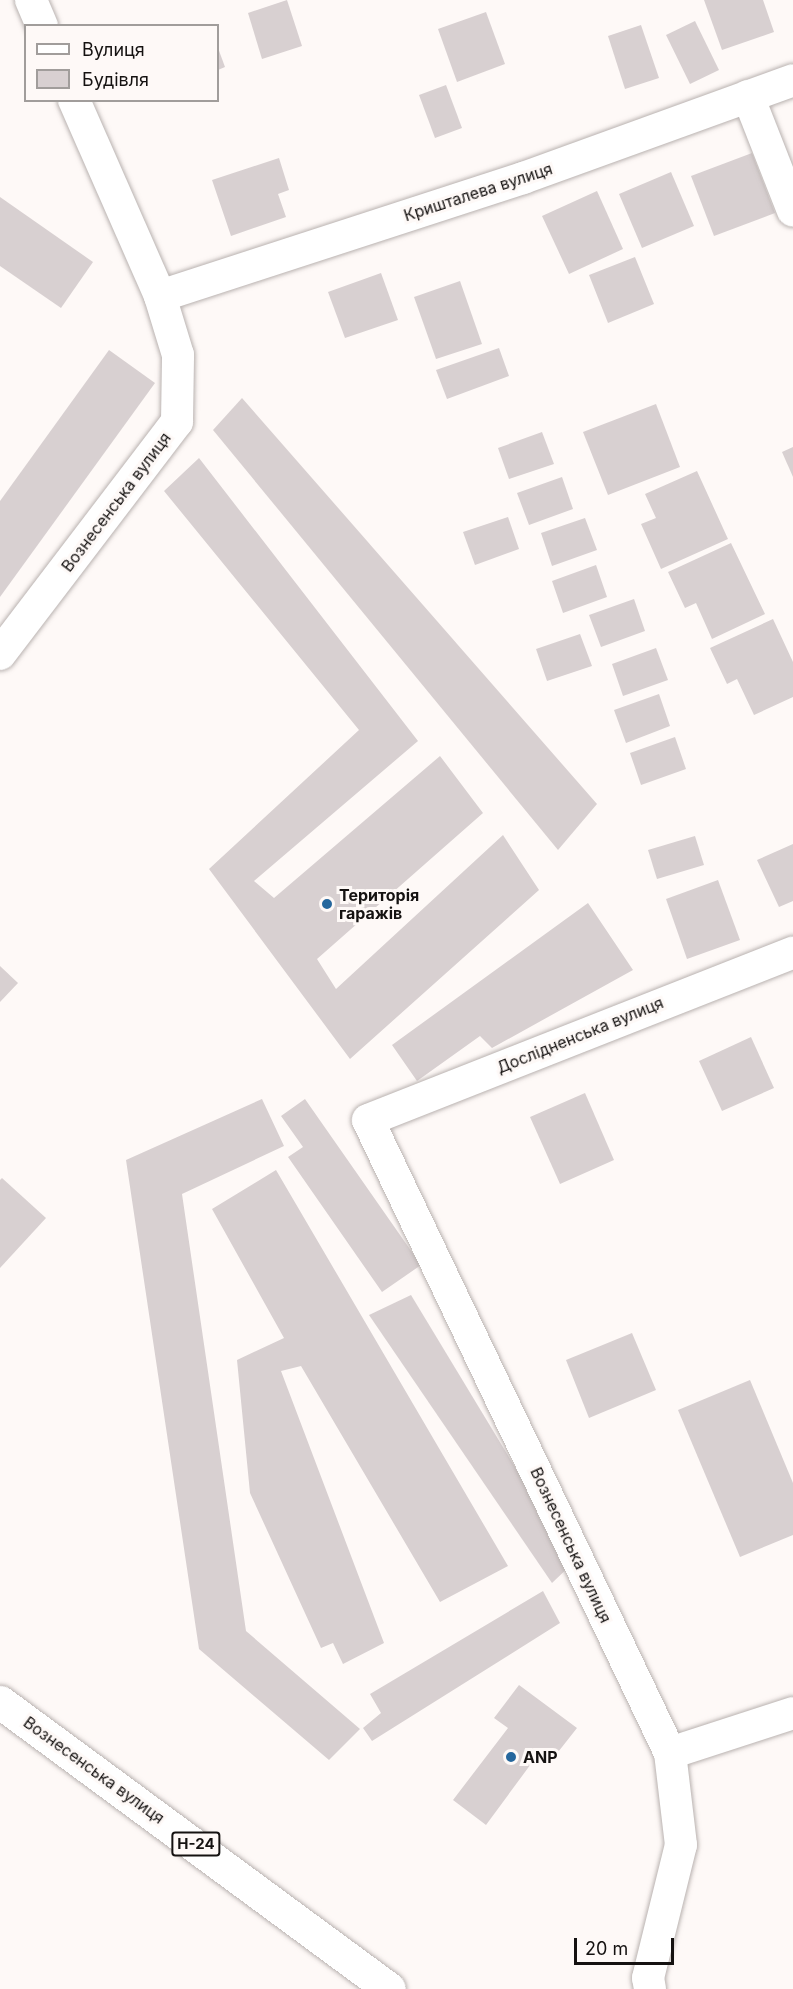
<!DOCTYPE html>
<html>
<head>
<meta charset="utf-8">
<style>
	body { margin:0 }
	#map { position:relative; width:793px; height:1989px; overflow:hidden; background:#fef9f7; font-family:Inter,sans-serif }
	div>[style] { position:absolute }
	.building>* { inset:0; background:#d8d0d1 }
	.roads { filter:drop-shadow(0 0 2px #b9b2b0) drop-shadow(0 0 2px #b9b2b0) }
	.minor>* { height:32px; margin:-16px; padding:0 16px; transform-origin:16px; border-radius:16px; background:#fff }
	.primary>* { height:33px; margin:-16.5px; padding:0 16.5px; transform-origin:16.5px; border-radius:16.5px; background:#fff }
	.dots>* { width:16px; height:16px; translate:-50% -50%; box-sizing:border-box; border:3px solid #fef9f7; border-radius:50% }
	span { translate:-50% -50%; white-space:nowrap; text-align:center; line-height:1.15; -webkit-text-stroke:6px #fef9f7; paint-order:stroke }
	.shield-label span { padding:2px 4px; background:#fef9f7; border:2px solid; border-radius:4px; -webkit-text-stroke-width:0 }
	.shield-label { font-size:15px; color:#151211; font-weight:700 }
	.street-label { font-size:16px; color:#151211 }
	.poi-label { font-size:16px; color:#151211; font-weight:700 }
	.left { translate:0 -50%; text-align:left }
	.legend { position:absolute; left:24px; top:24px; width:195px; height:78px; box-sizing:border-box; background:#fef9f7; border:2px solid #a19d9b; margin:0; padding:8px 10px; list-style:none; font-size:18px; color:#151211 }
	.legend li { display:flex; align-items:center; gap:12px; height:30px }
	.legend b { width:30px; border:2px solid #a19d9b }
	.scale { position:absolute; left:574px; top:1938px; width:100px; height:27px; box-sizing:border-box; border:3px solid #151211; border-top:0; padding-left:8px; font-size:18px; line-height:21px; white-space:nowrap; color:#151211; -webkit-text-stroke:4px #fef9f7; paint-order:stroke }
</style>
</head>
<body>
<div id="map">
	<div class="building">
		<i style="clip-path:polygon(287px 0,302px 46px,262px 59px,248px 13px)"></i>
		<i style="clip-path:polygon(704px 0,763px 0,774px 32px,722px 50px)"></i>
		<i style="clip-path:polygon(486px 12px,505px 64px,457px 82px,438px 29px)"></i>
		<i style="clip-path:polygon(695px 21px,719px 70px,690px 84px,666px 35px)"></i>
		<i style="clip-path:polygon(641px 25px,659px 78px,625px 89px,608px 36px)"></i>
		<i style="clip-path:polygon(218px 48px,225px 67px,218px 70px)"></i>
		<i style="clip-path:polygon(446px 85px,462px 128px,435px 138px,419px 95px)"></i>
		<i style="clip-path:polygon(752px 153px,775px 213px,714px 236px,691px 176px)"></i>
		<i style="clip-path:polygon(279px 158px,289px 190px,278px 194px,286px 217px,231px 236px,212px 180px)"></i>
		<i style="clip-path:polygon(671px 172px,694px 226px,642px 248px,619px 194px)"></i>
		<i style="clip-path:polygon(597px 191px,623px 249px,569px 274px,542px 216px)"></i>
		<i style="clip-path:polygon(0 197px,93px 262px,61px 308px,0 266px)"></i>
		<i style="clip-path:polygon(635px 257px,654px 304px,608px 323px,589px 275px)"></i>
		<i style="clip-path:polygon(381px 273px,398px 320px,345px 338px,328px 292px)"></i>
		<i style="clip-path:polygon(460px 281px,482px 344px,436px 359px,414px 297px)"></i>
		<i style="clip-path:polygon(499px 348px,509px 376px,447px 399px,436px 370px)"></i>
		<i style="clip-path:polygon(109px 350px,155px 383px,0 597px,0 501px)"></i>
		<i style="clip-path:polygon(242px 398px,597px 804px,558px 850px,213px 430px)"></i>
		<i style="clip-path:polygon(656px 404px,680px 467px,608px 495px,583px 432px)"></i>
		<i style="clip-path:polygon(542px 432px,554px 464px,509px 479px,498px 448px)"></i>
		<i style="clip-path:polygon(793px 447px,793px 477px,782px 452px)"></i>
		<i style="clip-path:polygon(199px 458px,418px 741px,254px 881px,274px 898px,440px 756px,483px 813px,317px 959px,336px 989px,503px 835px,539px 890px,350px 1059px,209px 869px,359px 730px,164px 491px)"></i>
		<i style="clip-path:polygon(697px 471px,728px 539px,661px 569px,641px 524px,656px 518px,645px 494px)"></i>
		<i style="clip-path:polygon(562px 477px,573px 509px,529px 525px,517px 493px)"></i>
		<i style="clip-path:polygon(508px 517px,519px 549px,475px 565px,463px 532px)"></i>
		<i style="clip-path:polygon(585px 518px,597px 550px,552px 566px,541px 533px)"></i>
		<i style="clip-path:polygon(731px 543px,765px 614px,712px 639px,696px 603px,685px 608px,668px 572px)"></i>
		<i style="clip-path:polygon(596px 565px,607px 597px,563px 613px,552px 581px)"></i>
		<i style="clip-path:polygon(634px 599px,645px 631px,601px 647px,589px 615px)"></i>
		<i style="clip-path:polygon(773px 619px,793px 662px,793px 697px,754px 715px,737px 679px,727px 684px,710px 648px)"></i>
		<i style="clip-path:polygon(580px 634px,592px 666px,547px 681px,536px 649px)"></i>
		<i style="clip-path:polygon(656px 648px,668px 680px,623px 696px,612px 664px)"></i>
		<i style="clip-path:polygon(659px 694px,670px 726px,626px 743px,614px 710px)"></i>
		<i style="clip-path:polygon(675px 737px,686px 769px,641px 785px,630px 753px)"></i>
		<i style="clip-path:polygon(695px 836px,704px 865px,657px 879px,648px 850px)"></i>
		<i style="clip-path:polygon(793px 844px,793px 901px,779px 907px,757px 860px)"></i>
		<i style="clip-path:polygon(718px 880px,740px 940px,687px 959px,666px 899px)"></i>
		<i style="clip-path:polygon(588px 903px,633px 970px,492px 1048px,480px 1036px,417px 1081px,392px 1045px)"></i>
		<i style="clip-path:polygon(0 966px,18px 983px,0 1002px)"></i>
		<i style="clip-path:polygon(751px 1037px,774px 1088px,722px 1111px,699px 1061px)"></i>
		<i style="clip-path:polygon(585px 1093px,614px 1160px,560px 1184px,530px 1117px)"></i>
		<i style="clip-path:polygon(262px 1099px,284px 1146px,182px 1194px,246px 1631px,360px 1729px,329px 1760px,199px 1649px,126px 1160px)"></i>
		<i style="clip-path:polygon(305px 1099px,421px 1265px,382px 1292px,288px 1157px,303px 1147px,281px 1116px)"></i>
		<i style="clip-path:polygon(276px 1170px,508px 1566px,440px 1602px,301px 1366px,281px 1371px,384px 1643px,343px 1664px,333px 1643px,321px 1648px,250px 1493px,237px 1360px,284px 1338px,212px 1209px)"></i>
		<i style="clip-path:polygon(2px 1178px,46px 1218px,0 1268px,0 1180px)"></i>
		<i style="clip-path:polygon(411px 1295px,573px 1563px,552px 1583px,369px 1315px)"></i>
		<i style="clip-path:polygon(632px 1333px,656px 1390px,589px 1418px,566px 1360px)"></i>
		<i style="clip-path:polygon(750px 1380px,793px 1483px,793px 1535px,740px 1557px,678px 1410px)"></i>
		<i style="clip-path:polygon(543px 1591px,560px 1623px,372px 1741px,363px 1728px,381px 1713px,370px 1694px)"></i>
		<i style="clip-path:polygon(519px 1685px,577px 1728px,551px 1761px,539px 1753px,486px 1825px,453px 1800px,508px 1728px,494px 1718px)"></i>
	</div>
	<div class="roads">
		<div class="minor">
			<i style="left:31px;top:0;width:28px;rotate:67deg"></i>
			<i style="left:748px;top:96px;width:123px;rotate:68.6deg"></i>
			<i style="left:160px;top:296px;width:382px;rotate:-18deg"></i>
			<i style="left:523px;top:178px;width:287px;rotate:-19.9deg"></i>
			<i style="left:0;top:654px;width:292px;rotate:-52.7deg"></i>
			<i style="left:177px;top:422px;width:67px;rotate:-89.1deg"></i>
			<i style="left:178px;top:355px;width:62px;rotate:-107deg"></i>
			<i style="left:160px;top:296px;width:214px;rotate:-113.7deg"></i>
			<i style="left:670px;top:1753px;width:129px;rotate:-18deg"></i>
			<i style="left:650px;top:1989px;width:11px;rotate:-100deg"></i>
			<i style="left:648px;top:1978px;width:137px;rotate:-76.1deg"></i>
			<i style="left:681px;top:1845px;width:93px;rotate:-96.8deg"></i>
			<i style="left:670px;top:1753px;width:701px;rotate:-115.51deg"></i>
			<i style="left:368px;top:1120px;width:457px;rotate:-21.5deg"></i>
		</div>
		<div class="primary">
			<i style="left:0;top:1702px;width:483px;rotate:36.4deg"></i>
		</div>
	</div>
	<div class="dots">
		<i style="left:327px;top:904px;background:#26679d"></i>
		<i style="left:511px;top:1757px;background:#26679d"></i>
	</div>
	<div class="shield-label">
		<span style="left:196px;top:1844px">Н-24</span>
	</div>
	<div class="street-label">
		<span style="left:478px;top:192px;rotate:-18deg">Кришталева вулиця</span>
		<span style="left:116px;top:502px;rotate:-53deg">Вознесенська вулиця</span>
		<span style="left:580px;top:1035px;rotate:-22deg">Дослідненська вулиця</span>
		<span style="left:571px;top:1545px;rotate:65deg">Вознесенська вулиця</span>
		<span style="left:94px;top:1770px;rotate:36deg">Вознесенська вулиця</span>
	</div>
	<div class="poi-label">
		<span class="left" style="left:339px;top:904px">Територія<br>гаражів</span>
		<span class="left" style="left:523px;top:1757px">ANP</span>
	</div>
	<ul class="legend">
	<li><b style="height:8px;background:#fff"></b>Вулиця</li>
	<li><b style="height:16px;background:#d8d0d1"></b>Будівля</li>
	</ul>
	<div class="scale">20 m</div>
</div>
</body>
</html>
